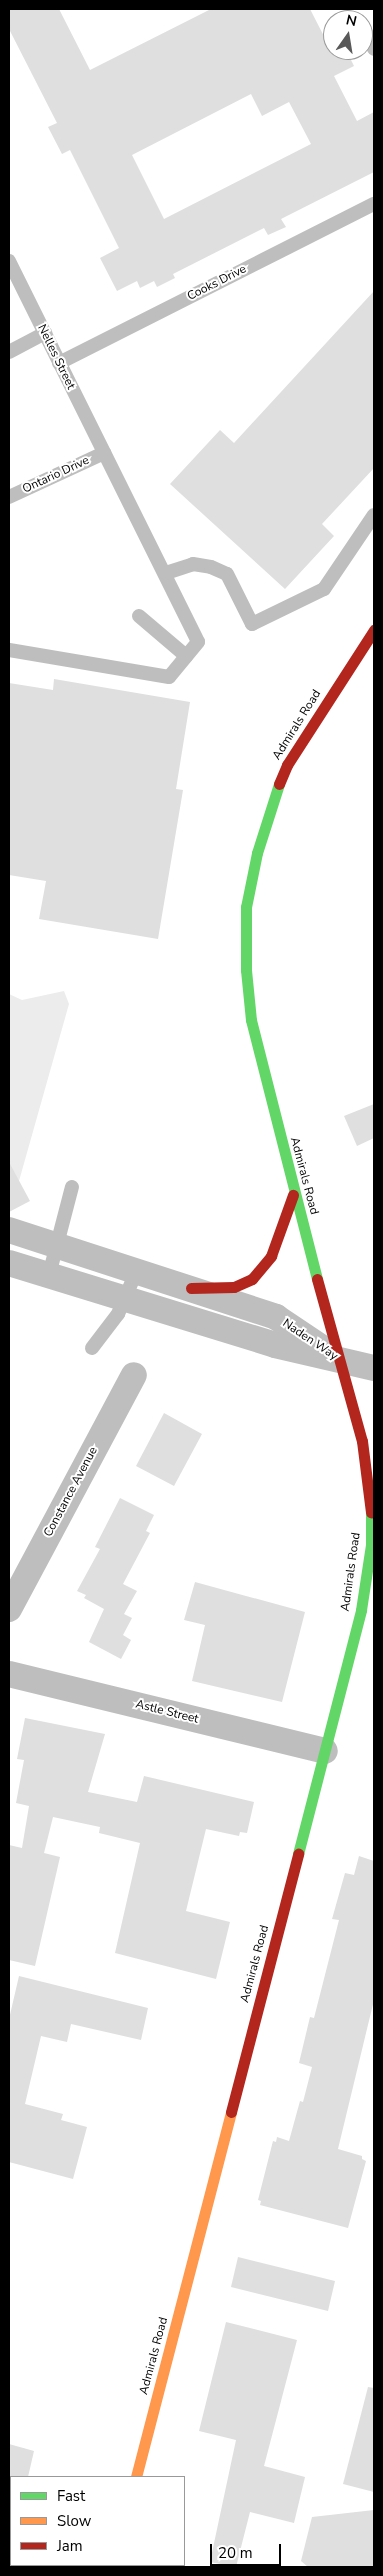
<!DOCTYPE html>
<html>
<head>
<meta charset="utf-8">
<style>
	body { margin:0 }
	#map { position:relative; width:383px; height:2576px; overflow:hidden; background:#fff; font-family:"Nunito Sans",sans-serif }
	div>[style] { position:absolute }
	.green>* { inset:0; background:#ececec }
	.building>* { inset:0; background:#dfdfdf }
	.lane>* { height:14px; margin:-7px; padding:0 7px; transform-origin:7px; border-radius:7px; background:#bebebe }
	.street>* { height:26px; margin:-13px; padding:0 13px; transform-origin:13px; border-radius:13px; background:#bebebe }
	.fast>* { height:11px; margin:-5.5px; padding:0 5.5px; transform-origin:5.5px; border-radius:5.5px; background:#63d668 }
	.slow>* { height:11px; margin:-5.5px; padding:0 5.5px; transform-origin:5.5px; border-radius:5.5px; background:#ff974d }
	.jam>* { height:11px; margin:-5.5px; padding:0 5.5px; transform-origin:5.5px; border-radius:5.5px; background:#b3261e }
	span { translate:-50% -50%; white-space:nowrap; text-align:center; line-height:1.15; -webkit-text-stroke:4px #fff; paint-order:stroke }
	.street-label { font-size:12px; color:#000 }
	.frame { position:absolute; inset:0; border:10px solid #000; pointer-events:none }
	.legend { position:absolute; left:10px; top:2476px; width:175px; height:90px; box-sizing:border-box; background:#fff; border:1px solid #999; margin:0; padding:6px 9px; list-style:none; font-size:15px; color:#000 }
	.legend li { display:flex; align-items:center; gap:10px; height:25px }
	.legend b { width:25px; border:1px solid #999 }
	.north { position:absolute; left:323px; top:10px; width:50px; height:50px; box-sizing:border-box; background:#fff; border:1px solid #999; border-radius:50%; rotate:13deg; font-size:14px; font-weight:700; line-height:20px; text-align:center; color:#000 }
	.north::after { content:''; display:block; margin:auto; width:18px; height:22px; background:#595959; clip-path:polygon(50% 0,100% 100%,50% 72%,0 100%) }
	.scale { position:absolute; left:210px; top:2544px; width:71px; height:22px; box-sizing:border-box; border:2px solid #000; border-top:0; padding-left:6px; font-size:15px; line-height:18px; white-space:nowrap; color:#000; -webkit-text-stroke:4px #fff; paint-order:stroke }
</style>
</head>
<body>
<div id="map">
	<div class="green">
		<i style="clip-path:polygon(64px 991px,69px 1004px,19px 1181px,9px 1187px,9px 994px,22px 1000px)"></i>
	</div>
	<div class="building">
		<i style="clip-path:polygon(evenodd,9px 9px,59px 9px,90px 70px,211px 9px,310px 9px,331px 50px,346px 50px,354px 66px,334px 76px,357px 121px,374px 112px,374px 172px,281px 219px,286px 227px,268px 235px,264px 228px,173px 274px,175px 278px,157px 287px,154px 281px,140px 288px,137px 281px,117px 291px,100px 258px,119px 248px,70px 150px,62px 154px,48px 127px,57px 123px,9px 29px,9px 9px,251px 94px,262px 116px,289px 102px,311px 144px,164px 219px,132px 155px,251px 94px)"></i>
		<i style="clip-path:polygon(374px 291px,374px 468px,322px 524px,334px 536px,285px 589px,170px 484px,220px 430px,234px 443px)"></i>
		<i style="clip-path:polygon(54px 679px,190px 702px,176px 789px,183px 790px,158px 939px,39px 919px,46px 881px,9px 875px,9px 683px,53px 690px)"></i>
		<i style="clip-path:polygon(374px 1104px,374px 1138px,357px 1146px,344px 1116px)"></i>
		<i style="clip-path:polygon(9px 1162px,30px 1201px,9px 1212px)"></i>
		<i style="clip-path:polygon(164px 1413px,202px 1434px,174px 1486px,136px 1466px)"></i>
		<i style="clip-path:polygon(120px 1498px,154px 1515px,146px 1531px,150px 1533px,123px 1584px,137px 1591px,124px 1614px,132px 1618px,123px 1635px,131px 1640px,121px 1659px,89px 1642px,104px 1609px,84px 1598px,86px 1595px,77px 1591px,100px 1549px,95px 1547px)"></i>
		<i style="clip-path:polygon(195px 1582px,305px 1612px,282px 1702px,192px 1681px,205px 1625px,184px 1620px)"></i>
		<i style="clip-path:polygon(25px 1718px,105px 1734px,88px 1792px,137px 1802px,144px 1776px,254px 1802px,247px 1833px,240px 1832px,239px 1836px,206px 1829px,186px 1911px,230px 1922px,216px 1979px,115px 1953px,140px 1843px,99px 1833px,100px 1827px,53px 1817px,44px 1853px,60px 1857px,35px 1966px,9px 1960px,9px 1845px,22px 1848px,29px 1806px,16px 1803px,24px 1760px,17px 1759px)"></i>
		<i style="clip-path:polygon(359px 1856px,374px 1861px,374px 2000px,338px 2149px,362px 2156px,362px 2159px,366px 2161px,348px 2228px,260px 2205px,261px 2201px,258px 2200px,273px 2141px,276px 2142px,277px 2137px,289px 2141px,300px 2101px,303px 2102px,312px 2067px,299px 2063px,310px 2017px,314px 2018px,339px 1920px,332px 1919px,345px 1873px,354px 1875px)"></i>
		<i style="clip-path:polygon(19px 1976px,148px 2008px,141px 2040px,71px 2024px,67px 2042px,41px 2036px,25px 2104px,63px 2114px,61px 2120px,87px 2127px,73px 2179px,9px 2162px,9px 2019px)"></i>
		<i style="clip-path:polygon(238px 2257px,335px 2281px,328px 2311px,231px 2287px)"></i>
		<i style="clip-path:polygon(226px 2322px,297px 2340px,264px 2466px,305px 2477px,294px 2523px,250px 2512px,236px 2567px,210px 2562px,236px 2440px,199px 2431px)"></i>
		<i style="clip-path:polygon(368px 2387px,374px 2388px,374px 2492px,343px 2484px)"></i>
		<i style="clip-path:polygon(9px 2444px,34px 2451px,28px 2477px,9px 2477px)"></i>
		<i style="clip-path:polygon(374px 2510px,374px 2567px,308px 2567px,301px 2561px,312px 2517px)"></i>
	</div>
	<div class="lane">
		<i style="left:365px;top:31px;width:20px;rotate:63deg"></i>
		<i style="left:9px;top:261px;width:425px;rotate:63.6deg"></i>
		<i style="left:198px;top:642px;width:45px;rotate:129.6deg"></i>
		<i style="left:169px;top:677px;width:162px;rotate:-170.4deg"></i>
		<i style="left:9px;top:352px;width:41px;rotate:-27.8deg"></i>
		<i style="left:59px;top:363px;width:353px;rotate:-26.8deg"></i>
		<i style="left:9px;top:497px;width:105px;rotate:-24.9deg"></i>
		<i style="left:166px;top:573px;width:28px;rotate:-18deg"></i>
		<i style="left:193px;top:564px;width:18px;rotate:9deg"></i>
		<i style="left:211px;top:567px;width:17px;rotate:24deg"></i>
		<i style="left:227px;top:574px;width:56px;rotate:63.4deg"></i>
		<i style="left:252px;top:624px;width:80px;rotate:-25.9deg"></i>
		<i style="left:324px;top:589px;width:89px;rotate:-56deg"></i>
		<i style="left:139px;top:616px;width:62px;rotate:40.4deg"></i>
		<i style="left:49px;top:1275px;width:91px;rotate:-75.4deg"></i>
		<i style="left:92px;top:1348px;width:43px;rotate:-52.6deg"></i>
		<i style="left:118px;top:1314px;width:48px;rotate:-66.6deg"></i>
		<i style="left:42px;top:2567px;width:2px;rotate:-90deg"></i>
	</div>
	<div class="street">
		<i style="left:9px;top:1230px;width:281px;rotate:18deg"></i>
		<i style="left:276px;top:1317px;width:63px;rotate:33.9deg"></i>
		<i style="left:9px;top:1263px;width:278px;rotate:17.1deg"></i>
		<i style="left:275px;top:1345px;width:102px;rotate:13.1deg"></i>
		<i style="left:9px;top:1609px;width:265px;rotate:-61.9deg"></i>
		<i style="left:9px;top:1674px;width:325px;rotate:13.7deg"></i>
	</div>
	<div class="fast">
		<i style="left:279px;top:784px;width:72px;rotate:107.7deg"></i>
		<i style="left:257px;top:853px;width:55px;rotate:101.5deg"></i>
		<i style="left:246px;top:907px;width:63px;rotate:90deg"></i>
		<i style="left:246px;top:970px;width:50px;rotate:84.3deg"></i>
		<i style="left:251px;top:1020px;width:267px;rotate:75.7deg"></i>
		<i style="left:298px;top:1854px;width:252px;rotate:-75.5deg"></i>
		<i style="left:361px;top:1610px;width:66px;rotate:-81.3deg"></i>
		<i style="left:371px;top:1545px;width:33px;rotate:-90deg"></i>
	</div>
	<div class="slow">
		<i style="left:136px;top:2477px;width:377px;rotate:-75.4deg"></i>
	</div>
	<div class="jam">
		<i style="left:279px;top:784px;width:21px;rotate:-67deg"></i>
		<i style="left:287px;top:765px;width:161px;rotate:-57.2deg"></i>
		<i style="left:317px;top:1279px;width:168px;rotate:74.5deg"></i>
		<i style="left:362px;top:1441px;width:72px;rotate:82.8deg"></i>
		<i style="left:191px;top:1288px;width:43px;rotate:-1.3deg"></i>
		<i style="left:234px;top:1287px;width:20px;rotate:-24deg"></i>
		<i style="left:252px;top:1279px;width:30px;rotate:-50deg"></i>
		<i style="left:271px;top:1256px;width:65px;rotate:-70.2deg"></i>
		<i style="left:231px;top:2112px;width:267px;rotate:-75.4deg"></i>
		<i style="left:113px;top:2567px;width:2px;rotate:-63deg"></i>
	</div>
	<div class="street-label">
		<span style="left:217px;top:283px;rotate:-27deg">Cooks Drive</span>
		<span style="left:56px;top:357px;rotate:64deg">Nelles Street</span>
		<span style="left:56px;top:475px;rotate:-25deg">Ontario Drive</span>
		<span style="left:297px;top:725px;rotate:-58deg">Admirals Road</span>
		<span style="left:304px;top:1176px;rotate:75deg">Admirals Road</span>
		<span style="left:310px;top:1340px;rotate:34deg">Naden Way</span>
		<span style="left:71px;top:1492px;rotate:-62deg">Constance Avenue</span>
		<span style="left:351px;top:1572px;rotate:-82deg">Admirals Road</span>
		<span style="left:167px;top:1712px;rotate:14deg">Astle Street</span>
		<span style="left:255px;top:1964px;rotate:-75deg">Admirals Road</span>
		<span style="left:154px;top:2356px;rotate:-75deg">Admirals Road</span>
	</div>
	<div class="frame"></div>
	<ul class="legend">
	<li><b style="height:6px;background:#63d668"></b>Fast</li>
	<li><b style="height:6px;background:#ff974d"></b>Slow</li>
	<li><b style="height:6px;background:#b3261e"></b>Jam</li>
	</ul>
	<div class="north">N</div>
	<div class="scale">20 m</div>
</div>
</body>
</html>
